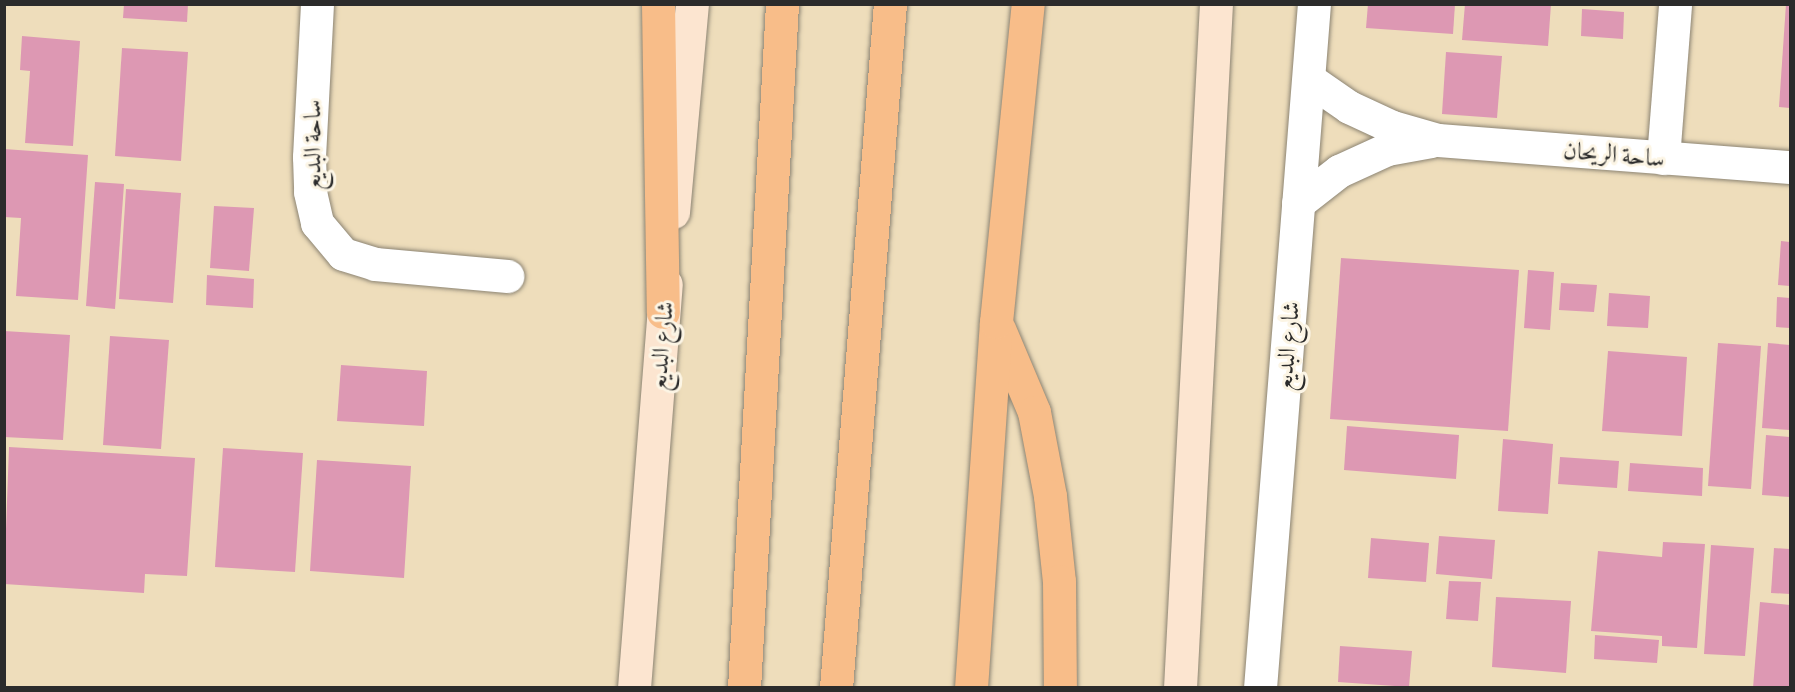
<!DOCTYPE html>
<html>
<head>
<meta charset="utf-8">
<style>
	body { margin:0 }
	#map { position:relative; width:1795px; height:692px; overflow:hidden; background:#edb; font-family:"EB Garamond",Amiri,serif }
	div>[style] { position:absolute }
	.building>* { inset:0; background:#dd98b3 }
	.roads { filter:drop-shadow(0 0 2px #8c8473) drop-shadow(0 0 2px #8c8473) }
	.street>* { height:33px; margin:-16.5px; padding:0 16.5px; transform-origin:16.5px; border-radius:16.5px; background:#fff }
	.secondary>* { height:33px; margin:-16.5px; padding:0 16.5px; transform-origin:16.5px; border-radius:16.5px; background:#fce5d0 }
	.highway>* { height:33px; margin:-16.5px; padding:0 16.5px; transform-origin:16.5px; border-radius:16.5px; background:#f8bd89 }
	span { translate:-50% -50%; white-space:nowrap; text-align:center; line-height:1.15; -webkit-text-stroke:6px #fcf5e5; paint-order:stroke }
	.street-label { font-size:24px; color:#2b2b2b }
	.frame { position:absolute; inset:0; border:6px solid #2b2b2b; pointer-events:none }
</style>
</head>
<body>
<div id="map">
	<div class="building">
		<i style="clip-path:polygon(124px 4px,188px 4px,187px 22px,123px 18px)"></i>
		<i style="clip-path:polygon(1368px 4px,1455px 4px,1453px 34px,1366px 28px)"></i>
		<i style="clip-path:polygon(1465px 4px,1551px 4px,1548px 46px,1462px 40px)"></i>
		<i style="clip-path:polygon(1786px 4px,1790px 4px,1790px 108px,1779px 107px)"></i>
		<i style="clip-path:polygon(1582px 9px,1624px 12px,1623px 39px,1581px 36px)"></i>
		<i style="clip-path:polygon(22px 36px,80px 41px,73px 146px,25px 143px,30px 71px,20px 70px)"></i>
		<i style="clip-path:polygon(122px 48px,188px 52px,181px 161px,115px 156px)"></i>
		<i style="clip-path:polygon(1446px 52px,1502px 56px,1497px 118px,1442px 114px)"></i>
		<i style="clip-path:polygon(4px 149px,88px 155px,78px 300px,16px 296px,21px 218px,4px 217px)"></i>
		<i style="clip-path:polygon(95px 182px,124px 184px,115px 309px,86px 306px)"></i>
		<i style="clip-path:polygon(126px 189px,181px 193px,173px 303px,119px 299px)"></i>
		<i style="clip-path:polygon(214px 206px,254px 208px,249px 271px,210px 268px)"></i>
		<i style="clip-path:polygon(1781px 241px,1790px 242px,1790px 286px,1778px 285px)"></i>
		<i style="clip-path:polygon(1341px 258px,1519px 270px,1508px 431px,1330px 419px)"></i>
		<i style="clip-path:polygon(1528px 270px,1554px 272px,1550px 330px,1524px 328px)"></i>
		<i style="clip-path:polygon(207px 275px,254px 279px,253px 308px,206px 305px)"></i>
		<i style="clip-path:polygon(1561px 283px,1597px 285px,1594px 312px,1559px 310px)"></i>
		<i style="clip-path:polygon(1609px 293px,1650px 296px,1648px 328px,1607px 326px)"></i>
		<i style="clip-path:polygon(1777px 297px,1790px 298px,1790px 328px,1776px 327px)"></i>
		<i style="clip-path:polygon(4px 331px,70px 335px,63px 440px,4px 437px)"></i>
		<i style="clip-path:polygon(110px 336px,169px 340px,161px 449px,103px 445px)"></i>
		<i style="clip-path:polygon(1718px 343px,1761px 346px,1751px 489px,1708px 486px)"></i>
		<i style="clip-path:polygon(1768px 343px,1790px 345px,1790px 430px,1762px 428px)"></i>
		<i style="clip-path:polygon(1608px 351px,1687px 357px,1682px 436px,1602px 431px)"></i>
		<i style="clip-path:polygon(341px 365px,427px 371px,424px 426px,337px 421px)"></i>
		<i style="clip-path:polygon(1347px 426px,1459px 435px,1456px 479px,1344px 470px)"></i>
		<i style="clip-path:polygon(1766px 435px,1790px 437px,1790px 497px,1762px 495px)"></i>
		<i style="clip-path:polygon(1503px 439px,1553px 444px,1548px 514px,1498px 511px)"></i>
		<i style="clip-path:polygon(9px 447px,195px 458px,187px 576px,145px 574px,144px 593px,4px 584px)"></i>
		<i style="clip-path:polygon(223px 448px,303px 453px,295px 572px,215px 567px)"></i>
		<i style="clip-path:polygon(1560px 457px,1619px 461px,1617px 488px,1558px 484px)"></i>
		<i style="clip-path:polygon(317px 460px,411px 466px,404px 578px,310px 571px)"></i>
		<i style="clip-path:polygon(1630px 463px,1703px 468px,1702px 496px,1628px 491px)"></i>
		<i style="clip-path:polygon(1439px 536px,1495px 540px,1492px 579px,1436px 574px)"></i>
		<i style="clip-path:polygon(1371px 538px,1429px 543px,1426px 582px,1368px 578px)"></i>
		<i style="clip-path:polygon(1663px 542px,1705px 544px,1697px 648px,1662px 646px,1662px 636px,1591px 631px,1598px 551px,1662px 557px)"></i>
		<i style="clip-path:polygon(1711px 545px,1754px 548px,1745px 656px,1704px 654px)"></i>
		<i style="clip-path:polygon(1774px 548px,1790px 549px,1790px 594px,1771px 593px)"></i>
		<i style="clip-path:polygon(1449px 581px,1481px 582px,1478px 621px,1446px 619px)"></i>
		<i style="clip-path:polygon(1496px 597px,1571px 601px,1566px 673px,1492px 667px)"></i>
		<i style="clip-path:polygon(1760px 602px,1790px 605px,1790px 688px,1753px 688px)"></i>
		<i style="clip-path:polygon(1595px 635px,1659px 640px,1657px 663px,1594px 659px)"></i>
		<i style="clip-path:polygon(1340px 646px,1412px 651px,1409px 687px,1338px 682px)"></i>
	</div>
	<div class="roads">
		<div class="street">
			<i style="left:317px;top:4px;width:153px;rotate:93deg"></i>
			<i style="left:309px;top:157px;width:35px;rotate:88deg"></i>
			<i style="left:310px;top:192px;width:32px;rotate:77deg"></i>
			<i style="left:317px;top:223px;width:40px;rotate:50deg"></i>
			<i style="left:343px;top:254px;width:34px;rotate:17deg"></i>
			<i style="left:375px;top:264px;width:133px;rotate:5.2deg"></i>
			<i style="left:1310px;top:80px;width:47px;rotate:34.7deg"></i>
			<i style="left:1349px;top:107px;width:47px;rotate:24.9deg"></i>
			<i style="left:1392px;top:127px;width:48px;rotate:15.8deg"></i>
			<i style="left:1438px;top:140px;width:353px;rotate:4.4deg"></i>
			<i style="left:1663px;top:158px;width:154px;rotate:-85.5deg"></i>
			<i style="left:1298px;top:203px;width:52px;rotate:-38deg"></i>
			<i style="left:1339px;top:171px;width:53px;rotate:-24.6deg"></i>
			<i style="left:1387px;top:149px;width:45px;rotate:-10.3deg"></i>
			<i style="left:1260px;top:688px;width:686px;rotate:-85.49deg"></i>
		</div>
		<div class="secondary">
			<i style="left:673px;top:212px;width:209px;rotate:-84.8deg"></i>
			<i style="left:634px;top:688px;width:405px;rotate:-85.5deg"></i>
			<i style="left:1180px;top:688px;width:685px;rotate:-86.99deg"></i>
		</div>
		<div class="highway">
			<i style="left:658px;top:4px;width:308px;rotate:89.1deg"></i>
			<i style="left:999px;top:329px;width:90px;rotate:67.1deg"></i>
			<i style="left:1034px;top:412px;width:86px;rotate:79.2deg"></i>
			<i style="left:1050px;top:496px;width:85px;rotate:84deg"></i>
			<i style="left:1059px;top:581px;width:107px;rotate:89.5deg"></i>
			<i style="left:744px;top:688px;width:685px;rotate:-86.82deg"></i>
			<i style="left:836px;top:688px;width:686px;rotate:-85.49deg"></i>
			<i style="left:971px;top:688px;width:367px;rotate:-86.1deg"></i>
			<i style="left:996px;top:322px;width:320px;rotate:-84.3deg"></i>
		</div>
	</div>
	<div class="street-label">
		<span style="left:312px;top:145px;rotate:-90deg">ساحة البديع</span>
		<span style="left:1614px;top:154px;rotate:5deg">ساحة الريحان</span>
		<span style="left:661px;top:346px;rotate:-85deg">شارع البديع</span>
		<span style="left:1287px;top:346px;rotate:-85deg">شارع البديع</span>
	</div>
	<div class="frame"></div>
</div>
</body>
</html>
